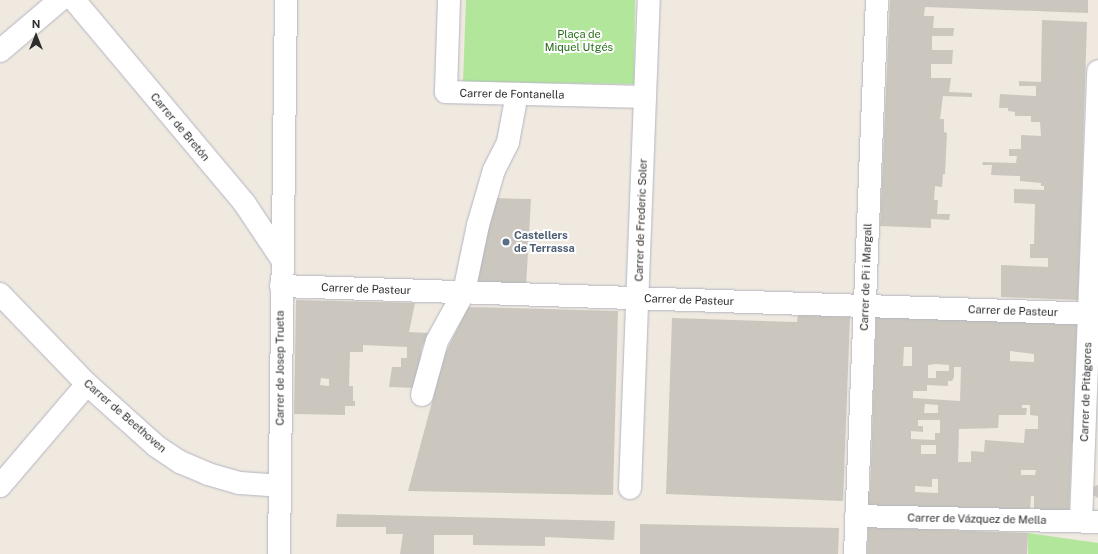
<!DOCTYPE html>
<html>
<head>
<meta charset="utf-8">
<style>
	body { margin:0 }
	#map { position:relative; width:1098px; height:554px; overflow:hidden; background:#efe9e0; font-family:"Public Sans",sans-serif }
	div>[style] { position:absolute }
	.green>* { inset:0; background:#b2e79b }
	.building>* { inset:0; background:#cbc7be }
	.roads { filter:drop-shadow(0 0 1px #b3b5c1) drop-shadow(0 0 1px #b3b5c1) }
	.minor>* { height:22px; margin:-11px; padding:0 11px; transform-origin:11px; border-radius:11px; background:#fff }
	.dots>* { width:11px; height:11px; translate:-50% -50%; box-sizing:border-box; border:2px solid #fff; border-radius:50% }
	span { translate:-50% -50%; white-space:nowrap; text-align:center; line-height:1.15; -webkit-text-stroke:4px #fff; paint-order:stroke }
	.park-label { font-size:11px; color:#276f18 }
	.street-label { font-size:11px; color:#2d2d2d }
	.service-label { font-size:11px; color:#4e5e75; font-weight:700 }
	.left { translate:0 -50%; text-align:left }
	.north { position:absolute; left:16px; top:16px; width:40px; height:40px; -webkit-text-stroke:3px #fff; paint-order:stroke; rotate:0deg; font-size:11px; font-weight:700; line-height:16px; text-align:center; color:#2d2d2d }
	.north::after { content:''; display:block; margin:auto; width:14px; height:18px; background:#2d2d2d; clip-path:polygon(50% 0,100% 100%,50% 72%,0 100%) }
</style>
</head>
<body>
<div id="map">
	<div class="green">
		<i style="clip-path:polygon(466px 0,635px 0,634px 84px,463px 82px)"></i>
		<i style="clip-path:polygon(1028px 533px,1098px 543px,1098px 554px,1028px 554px)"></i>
	</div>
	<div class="building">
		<i style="clip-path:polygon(890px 0,1088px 0,1088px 13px,925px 7px,924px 16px,934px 16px,933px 28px,954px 28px,953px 36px,932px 36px,932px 50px,953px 50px,952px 64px,931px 64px,931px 78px,951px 78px,949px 92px,972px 93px,972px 97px,943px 96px,940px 119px,944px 119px,944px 132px,947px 133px,945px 174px,943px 174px,942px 187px,935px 186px,934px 200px,938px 200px,937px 214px,950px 214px,949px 220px,931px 219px,931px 228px,880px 226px)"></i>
		<i style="clip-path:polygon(1042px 20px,1087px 22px,1078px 300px,1001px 297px,1001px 265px,1048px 267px,1048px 258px,1030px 258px,1030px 244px,1034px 244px,1035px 204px,1014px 203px,1014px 189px,1044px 190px,1044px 186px,1041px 186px,1041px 183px,1020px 181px,1020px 176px,991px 175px,992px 165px,982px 165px,983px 162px,1016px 163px,1017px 156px,1009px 156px,1009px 149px,1021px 149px,1021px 135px,1041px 136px,1040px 122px,1031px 122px,1031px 116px,1015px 116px,1015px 112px,1008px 111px,1008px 108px,999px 108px,1000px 94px,1036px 96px,1036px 86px,1019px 86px,1019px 81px,1041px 82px)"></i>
		<i style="clip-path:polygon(494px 198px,531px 199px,526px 287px,475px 284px)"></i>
		<i style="clip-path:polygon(evenodd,296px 300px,415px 303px,409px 332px,429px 333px,422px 347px,416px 388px,389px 387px,392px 367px,401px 367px,401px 358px,407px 358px,407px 347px,363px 345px,363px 352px,350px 352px,349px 386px,353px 386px,353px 401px,355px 401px,355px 406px,345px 406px,345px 415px,294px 414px,296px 300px,321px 378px,329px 379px,329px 386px,320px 385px,321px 378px)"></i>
		<i style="clip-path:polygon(468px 307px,618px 311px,613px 495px,408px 491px,445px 354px)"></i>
		<i style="clip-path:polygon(798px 315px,850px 317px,843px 501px,666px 494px,672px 318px,797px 322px)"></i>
		<i style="clip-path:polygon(evenodd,876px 316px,1077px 323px,1073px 432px,1076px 432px,1075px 443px,1072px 443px,1069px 512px,1034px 511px,1034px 496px,1031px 496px,1030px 511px,867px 506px,867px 492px,870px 492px,876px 316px,904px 347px,912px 347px,912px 366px,903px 366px,904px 347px,876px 316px,1010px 351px,1034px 354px,1034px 362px,1010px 361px,1010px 351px,876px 316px,936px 364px,949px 365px,949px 371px,936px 371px,936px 378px,928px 378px,928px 365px,936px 364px,876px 316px,954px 367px,961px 367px,960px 401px,913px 398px,913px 391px,927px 391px,927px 385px,948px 386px,948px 381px,952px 381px,954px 377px,954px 367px,876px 316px,925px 404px,938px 405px,938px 413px,924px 413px,925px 404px,876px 316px,1022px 405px,1030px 405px,1030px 415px,1038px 416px,1038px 429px,1025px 429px,1024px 443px,985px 440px,984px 452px,971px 451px,971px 462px,958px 462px,959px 429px,998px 428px,999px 415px,1026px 415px,1027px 408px,1022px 408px,1022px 405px,876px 316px,918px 420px,940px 420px,940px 433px,935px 433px,935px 440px,911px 439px,911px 431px,923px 432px,923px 426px,918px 426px,918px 420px,876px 316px,921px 445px,936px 445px,936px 454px,921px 454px,921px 445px,876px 316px,1021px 470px,1036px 470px,1035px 475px,1021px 475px,1021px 470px,876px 316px,932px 479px,938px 479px,938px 493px,915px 492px,915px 486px,932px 487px,932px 479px)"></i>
		<i style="clip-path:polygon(1098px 485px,1098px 498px,1093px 495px,1093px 487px)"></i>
		<i style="clip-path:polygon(337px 514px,615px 521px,614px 540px,545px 537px,545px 546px,473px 545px,473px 535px,434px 535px,434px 554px,400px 554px,403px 534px,386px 534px,386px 527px,336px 527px)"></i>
		<i style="clip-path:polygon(640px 524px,839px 528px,838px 554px,640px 554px)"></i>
		<i style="clip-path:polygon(868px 527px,1028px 533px,1027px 554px,867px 554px)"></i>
	</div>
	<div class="roads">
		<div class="minor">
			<i style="left:74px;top:0;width:266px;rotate:50deg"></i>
			<i style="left:245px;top:204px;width:65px;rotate:56.3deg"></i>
			<i style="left:449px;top:0;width:92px;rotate:91.9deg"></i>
			<i style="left:446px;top:92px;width:199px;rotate:1.4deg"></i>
			<i style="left:0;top:51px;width:79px;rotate:-40.4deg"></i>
			<i style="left:281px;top:286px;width:817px;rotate:1.96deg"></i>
			<i style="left:0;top:294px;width:125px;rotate:46deg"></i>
			<i style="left:87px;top:384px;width:93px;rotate:41.9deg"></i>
			<i style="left:156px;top:446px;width:29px;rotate:34deg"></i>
			<i style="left:180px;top:462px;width:30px;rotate:23deg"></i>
			<i style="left:208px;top:474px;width:33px;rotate:16deg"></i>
			<i style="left:240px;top:483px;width:39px;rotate:4deg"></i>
			<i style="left:422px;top:395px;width:56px;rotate:-74.5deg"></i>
			<i style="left:437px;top:341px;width:56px;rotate:-61.1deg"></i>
			<i style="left:464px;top:292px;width:68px;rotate:-78.2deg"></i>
			<i style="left:478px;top:225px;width:57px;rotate:-73.8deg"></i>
			<i style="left:494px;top:170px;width:31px;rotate:-63deg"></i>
			<i style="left:508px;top:142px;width:49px;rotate:-79.4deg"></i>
			<i style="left:0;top:486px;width:134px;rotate:-49.5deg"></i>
			<i style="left:630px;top:488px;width:488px;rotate:-87.8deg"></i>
			<i style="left:856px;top:516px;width:242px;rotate:1.4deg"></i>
			<i style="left:1081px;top:521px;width:450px;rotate:-87.8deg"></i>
			<i style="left:279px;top:554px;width:554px;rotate:-89.28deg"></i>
			<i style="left:855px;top:554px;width:554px;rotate:-87.73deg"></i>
		</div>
	</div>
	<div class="dots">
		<i style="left:506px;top:242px;background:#5c6f8a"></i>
	</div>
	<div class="park-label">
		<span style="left:579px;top:41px">Plaça de<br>Miquel Utgés</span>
	</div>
	<div class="street-label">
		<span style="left:512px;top:94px;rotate:1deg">Carrer de Fontanella</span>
		<span style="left:180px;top:127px;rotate:50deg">Carrer de Bretón</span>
		<span style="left:641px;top:220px;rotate:-88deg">Carrer de Frederic Soler</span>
		<span style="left:866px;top:277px;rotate:-88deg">Carrer de Pi i Margall</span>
		<span style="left:366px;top:289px;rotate:2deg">Carrer de Pasteur</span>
		<span style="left:689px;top:300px;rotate:2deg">Carrer de Pasteur</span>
		<span style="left:1013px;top:311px;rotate:2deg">Carrer de Pasteur</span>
		<span style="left:280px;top:368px;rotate:-90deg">Carrer de Josep Trueta</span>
		<span style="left:1086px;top:392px;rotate:-88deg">Carrer de Pitàgores</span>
		<span style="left:125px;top:416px;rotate:41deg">Carrer de Beethoven</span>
		<span style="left:977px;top:519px;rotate:1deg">Carrer de Vázquez de Mella</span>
	</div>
	<div class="service-label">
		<span class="left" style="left:514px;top:242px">Castellers<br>de Terrassa</span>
	</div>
	<div class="north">N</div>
</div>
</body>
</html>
